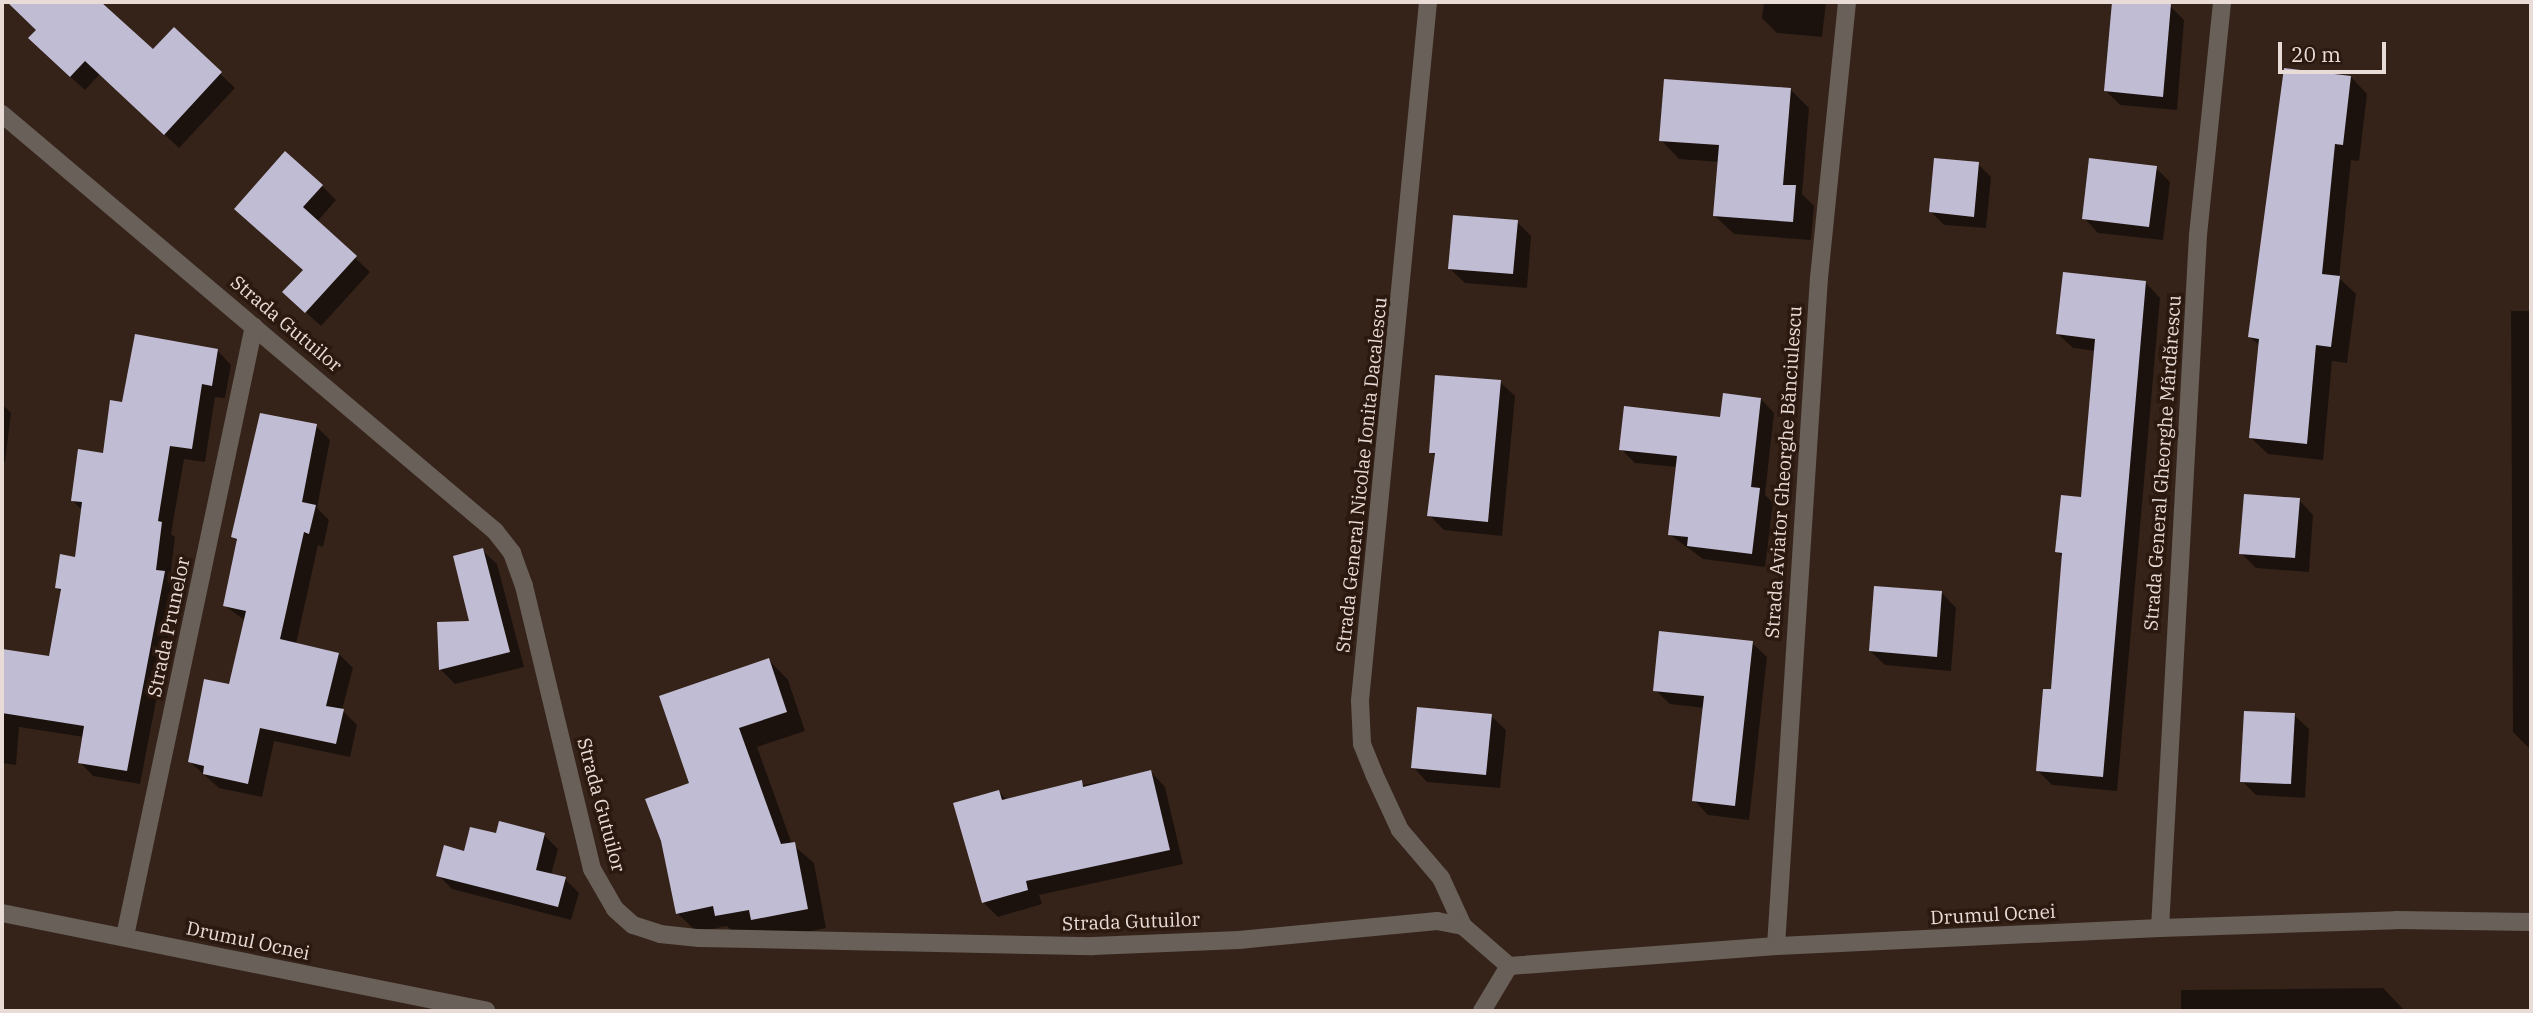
<!DOCTYPE html>
<html>
<head>
<meta charset="utf-8">
<style>
	body { margin:0 }
	#map { position:relative; width:2533px; height:1013px; overflow:hidden; background:#352319; font-family:"IBM Plex Serif",serif }
	div>[style] { position:absolute }
	.shadow>* { inset:0; background:#0007 }
	.building>* { inset:0; background:#c0bcd4 }
	.street>* { height:18px; margin:-9px; padding:0 9px; transform-origin:9px; border-radius:9px; background:#686059 }
	span { translate:-50% -50%; white-space:nowrap; text-align:center; line-height:1.15; -webkit-text-stroke:7px #2b1910; paint-order:stroke }
	.street-label { font-size:19px; color:#e9dcd6 }
	.frame { position:absolute; inset:0; border:4px solid #e9dcd6; pointer-events:none }
	.scale { position:absolute; left:2278px; top:42px; width:108px; height:32px; box-sizing:border-box; border:4px solid #e9dcd6; border-top:0; padding-left:9px; font-size:21px; line-height:24px; white-space:nowrap; color:#e9dcd6; -webkit-text-stroke:5px #2b1910; paint-order:stroke }
</style>
</head>
<body>
<div id="map">
	<div class="shadow">
		<i style="clip-path:polygon(10px 2px,99px 2px,154px 52px,174px 30px,235px 88px,179px 148px,100px 74px,85px 90px,44px 53px,38px 30px)"></i>
		<i style="clip-path:polygon(1764px 2px,1826px 2px,1822px 37px,1777px 33px,1762px 18px)"></i>
		<i style="clip-path:polygon(2113px 2px,2170px 6px,2184px 20px,2177px 110px,2120px 105px,2106px 91px)"></i>
		<i style="clip-path:polygon(2351px 77px,2367px 94px,2359px 161px,2351px 160px,2339px 278px,2356px 294px,2347px 363px,2332px 361px,2323px 460px,2268px 454px,2251px 438px,2260px 346px,2250px 337px)"></i>
		<i style="clip-path:polygon(1790px 89px,1809px 108px,1802px 194px,1814px 206px,1811px 240px,1734px 234px,1715px 216px,1719px 162px,1679px 159px,1661px 140px)"></i>
		<i style="clip-path:polygon(1978px 164px,1991px 177px,1986px 228px,1944px 225px,1931px 212px)"></i>
		<i style="clip-path:polygon(2156px 168px,2170px 182px,2163px 240px,2098px 233px,2084px 218px)"></i>
		<i style="clip-path:polygon(322px 186px,336px 200px,317px 222px,370px 272px,321px 326px,299px 306px,304px 271px,251px 223px)"></i>
		<i style="clip-path:polygon(1517px 222px,1531px 236px,1527px 288px,1465px 283px,1450px 269px)"></i>
		<i style="clip-path:polygon(2146px 283px,2160px 298px,2117px 791px,2052px 785px,2038px 771px,2053px 691px,2063px 558px,2057px 551px,2082px 499px,2096px 351px,2073px 348px,2058px 334px)"></i>
		<i style="clip-path:polygon(2511px 311px,2531px 311px,2531px 750px,2513px 732px)"></i>
		<i style="clip-path:polygon(218px 351px,231px 365px,225px 398px,215px 397px,205px 462px,184px 459px,171px 534px,175px 537px,170px 578px,178px 587px,140px 784px,93px 776px,80px 762px,84px 737px,19px 727px,16px 765px,2px 763px,2px 650px,50px 658px,62px 593px,57px 588px,77px 559px,83px 511px,72px 500px,104px 455px,123px 404px)"></i>
		<i style="clip-path:polygon(1500px 382px,1515px 396px,1502px 536px,1444px 530px,1429px 515px,1437px 458px,1431px 452px)"></i>
		<i style="clip-path:polygon(1761px 399px,1774px 413px,1765px 495px,1773px 503px,1765px 567px,1703px 559px,1669px 534px,1677px 467px,1635px 463px,1621px 449px,1721px 419px)"></i>
		<i style="clip-path:polygon(2px 404px,11px 413px,5px 462px,2px 462px)"></i>
		<i style="clip-path:polygon(316px 426px,330px 440px,317px 508px,329px 520px,323px 547px,318px 545px,296px 644px,339px 654px,353px 668px,342px 710px,357px 725px,350px 757px,274px 741px,262px 797px,219px 788px,190px 762px,230px 686px,246px 621px,225px 606px,238px 542px,233px 537px)"></i>
		<i style="clip-path:polygon(2299px 500px,2313px 515px,2309px 572px,2256px 568px,2241px 553px)"></i>
		<i style="clip-path:polygon(482px 550px,497px 564px,524px 667px,455px 684px,441px 670px,439px 624px,472px 622px)"></i>
		<i style="clip-path:polygon(1942px 593px,1956px 608px,1951px 671px,1885px 665px,1870px 651px)"></i>
		<i style="clip-path:polygon(1752px 643px,1767px 657px,1749px 820px,1708px 815px,1694px 800px,1705px 708px,1670px 704px,1655px 690px)"></i>
		<i style="clip-path:polygon(769px 660px,788px 680px,805px 731px,757px 747px,792px 844px,814px 863px,826px 928px,772px 939px,763px 930px,736px 935px,727px 926px,697px 932px,677px 913px,691px 784px)"></i>
		<i style="clip-path:polygon(2294px 715px,2309px 729px,2305px 798px,2256px 795px,2242px 781px)"></i>
		<i style="clip-path:polygon(1491px 716px,1506px 730px,1500px 788px,1427px 782px,1413px 767px)"></i>
		<i style="clip-path:polygon(1151px 772px,1165px 787px,1183px 864px,1039px 895px,1042px 904px,998px 917px,984px 903px,999px 792px,1007px 800px)"></i>
		<i style="clip-path:polygon(497px 835px,544px 835px,558px 849px,551px 875px,565px 879px,579px 893px,571px 920px,452px 889px,438px 875px)"></i>
		<i style="clip-path:polygon(2383px 988px,2405px 1011px,2181px 1011px,2181px 990px)"></i>
	</div>
	<div class="building">
		<i style="clip-path:polygon(7px 2px,101px 2px,153px 49px,174px 27px,222px 72px,164px 135px,85px 61px,70px 77px,28px 38px,36px 30px)"></i>
		<i style="clip-path:polygon(2112px 2px,2171px 4px,2163px 97px,2104px 91px)"></i>
		<i style="clip-path:polygon(2284px 68px,2351px 76px,2343px 145px,2335px 144px,2322px 274px,2340px 276px,2331px 347px,2316px 345px,2307px 444px,2249px 438px,2259px 339px,2248px 337px)"></i>
		<i style="clip-path:polygon(1664px 79px,1791px 88px,1783px 185px,1796px 185px,1793px 222px,1713px 216px,1719px 145px,1659px 141px)"></i>
		<i style="clip-path:polygon(285px 151px,323px 185px,303px 207px,357px 256px,305px 313px,282px 292px,303px 270px,234px 209px)"></i>
		<i style="clip-path:polygon(1934px 158px,1979px 162px,1974px 217px,1929px 212px)"></i>
		<i style="clip-path:polygon(2089px 158px,2157px 166px,2149px 227px,2082px 219px)"></i>
		<i style="clip-path:polygon(1453px 215px,1518px 220px,1513px 274px,1448px 269px)"></i>
		<i style="clip-path:polygon(2063px 272px,2146px 281px,2103px 777px,2036px 771px,2043px 689px,2051px 689px,2062px 553px,2055px 552px,2061px 495px,2081px 497px,2095px 339px,2056px 334px)"></i>
		<i style="clip-path:polygon(135px 334px,218px 349px,212px 386px,202px 384px,192px 449px,170px 446px,158px 521px,162px 522px,156px 570px,165px 571px,127px 771px,78px 763px,84px 726px,2px 713px,2px 649px,49px 656px,61px 589px,55px 588px,60px 554px,75px 557px,82px 502px,71px 501px,78px 449px,103px 453px,110px 400px,122px 402px)"></i>
		<i style="clip-path:polygon(1435px 375px,1501px 380px,1488px 522px,1427px 516px,1435px 453px,1429px 453px)"></i>
		<i style="clip-path:polygon(1723px 393px,1761px 398px,1751px 487px,1760px 488px,1752px 554px,1687px 546px,1688px 537px,1668px 535px,1677px 456px,1619px 450px,1624px 406px,1720px 417px)"></i>
		<i style="clip-path:polygon(260px 413px,317px 424px,302px 502px,316px 505px,309px 534px,304px 532px,280px 639px,339px 653px,326px 706px,344px 709px,336px 744px,260px 728px,248px 784px,203px 774px,204px 766px,188px 762px,204px 679px,229px 684px,246px 611px,223px 606px,237px 539px,231px 537px)"></i>
		<i style="clip-path:polygon(2244px 494px,2300px 498px,2295px 558px,2239px 554px)"></i>
		<i style="clip-path:polygon(483px 548px,510px 652px,439px 670px,437px 622px,469px 621px,453px 556px)"></i>
		<i style="clip-path:polygon(1874px 586px,1942px 591px,1937px 657px,1869px 651px)"></i>
		<i style="clip-path:polygon(1659px 631px,1753px 641px,1735px 806px,1692px 801px,1704px 696px,1653px 691px)"></i>
		<i style="clip-path:polygon(769px 658px,787px 712px,739px 728px,781px 844px,795px 842px,808px 909px,751px 920px,749px 910px,715px 916px,713px 906px,676px 914px,661px 841px,645px 799px,689px 783px,659px 696px)"></i>
		<i style="clip-path:polygon(1417px 707px,1492px 714px,1486px 775px,1411px 768px)"></i>
		<i style="clip-path:polygon(2244px 711px,2295px 713px,2291px 784px,2240px 782px)"></i>
		<i style="clip-path:polygon(1151px 770px,1170px 850px,1026px 881px,1028px 890px,982px 903px,953px 803px,999px 790px,1002px 800px,1082px 780px,1083px 787px)"></i>
		<i style="clip-path:polygon(499px 821px,545px 833px,536px 870px,566px 877px,558px 907px,436px 876px,444px 845px,464px 851px,470px 827px,496px 833px)"></i>
	</div>
	<div class="street">
		<i style="left:1428px;top:2px;width:702px;rotate:95.56deg"></i>
		<i style="left:1360px;top:701px;width:43px;rotate:87.3deg"></i>
		<i style="left:1362px;top:744px;width:32px;rotate:68deg"></i>
		<i style="left:1374px;top:774px;width:62px;rotate:65.1deg"></i>
		<i style="left:1400px;top:830px;width:63px;rotate:49.5deg"></i>
		<i style="left:1441px;top:878px;width:53px;rotate:65.4deg"></i>
		<i style="left:2px;top:114px;width:646px;rotate:40.23deg"></i>
		<i style="left:495px;top:531px;width:28px;rotate:52deg"></i>
		<i style="left:512px;top:553px;width:35px;rotate:70deg"></i>
		<i style="left:524px;top:586px;width:291px;rotate:76.5deg"></i>
		<i style="left:592px;top:869px;width:46px;rotate:60.1deg"></i>
		<i style="left:615px;top:909px;width:24px;rotate:42deg"></i>
		<i style="left:633px;top:925px;width:28px;rotate:18deg"></i>
		<i style="left:660px;top:934px;width:39px;rotate:6deg"></i>
		<i style="left:699px;top:938px;width:394px;rotate:1.2deg"></i>
		<i style="left:1093px;top:946px;width:146px;rotate:-2.4deg"></i>
		<i style="left:1239px;top:940px;width:199px;rotate:-5.5deg"></i>
		<i style="left:1437px;top:921px;width:26px;rotate:11deg"></i>
		<i style="left:1463px;top:926px;width:61px;rotate:41deg"></i>
		<i style="left:2px;top:913px;width:494px;rotate:11.4deg"></i>
		<i style="left:2160px;top:928px;width:694px;rotate:-86.86deg"></i>
		<i style="left:2198px;top:235px;width:234px;rotate:-84.1deg"></i>
		<i style="left:125px;top:936px;width:623px;rotate:-78.06deg"></i>
		<i style="left:1776px;top:946px;width:669px;rotate:-86.32deg"></i>
		<i style="left:1819px;top:278px;width:277px;rotate:-84.2deg"></i>
		<i style="left:1482px;top:1011px;width:52px;rotate:-59deg"></i>
		<i style="left:1509px;top:966px;width:268px;rotate:-4.3deg"></i>
		<i style="left:1776px;top:946px;width:384px;rotate:-2.7deg"></i>
		<i style="left:2160px;top:928px;width:236px;rotate:-1.9deg"></i>
		<i style="left:2396px;top:920px;width:135px;rotate:0.8deg"></i>
	</div>
	<div class="street-label">
		<span style="left:286px;top:324px;rotate:40deg">Strada Gutuilor</span>
		<span style="left:2163px;top:463px;rotate:-86deg">Strada General Gheorghe Mărdărescu</span>
		<span style="left:1784px;top:472px;rotate:-86deg">Strada Aviator Gheorghe Bănciulescu</span>
		<span style="left:1362px;top:475px;rotate:-84deg">Strada General Nicolae Ionita Dacalescu</span>
		<span style="left:169px;top:627px;rotate:-78deg">Strada Prunelor</span>
		<span style="left:601px;top:805px;rotate:75deg">Strada Gutuilor</span>
		<span style="left:1993px;top:915px;rotate:-3deg">Drumul Ocnei</span>
		<span style="left:1131px;top:922px;rotate:-2deg">Strada Gutuilor</span>
		<span style="left:248px;top:941px;rotate:12deg">Drumul Ocnei</span>
	</div>
	<div class="frame"></div>
	<div class="scale">20 m</div>
</div>
</body>
</html>
